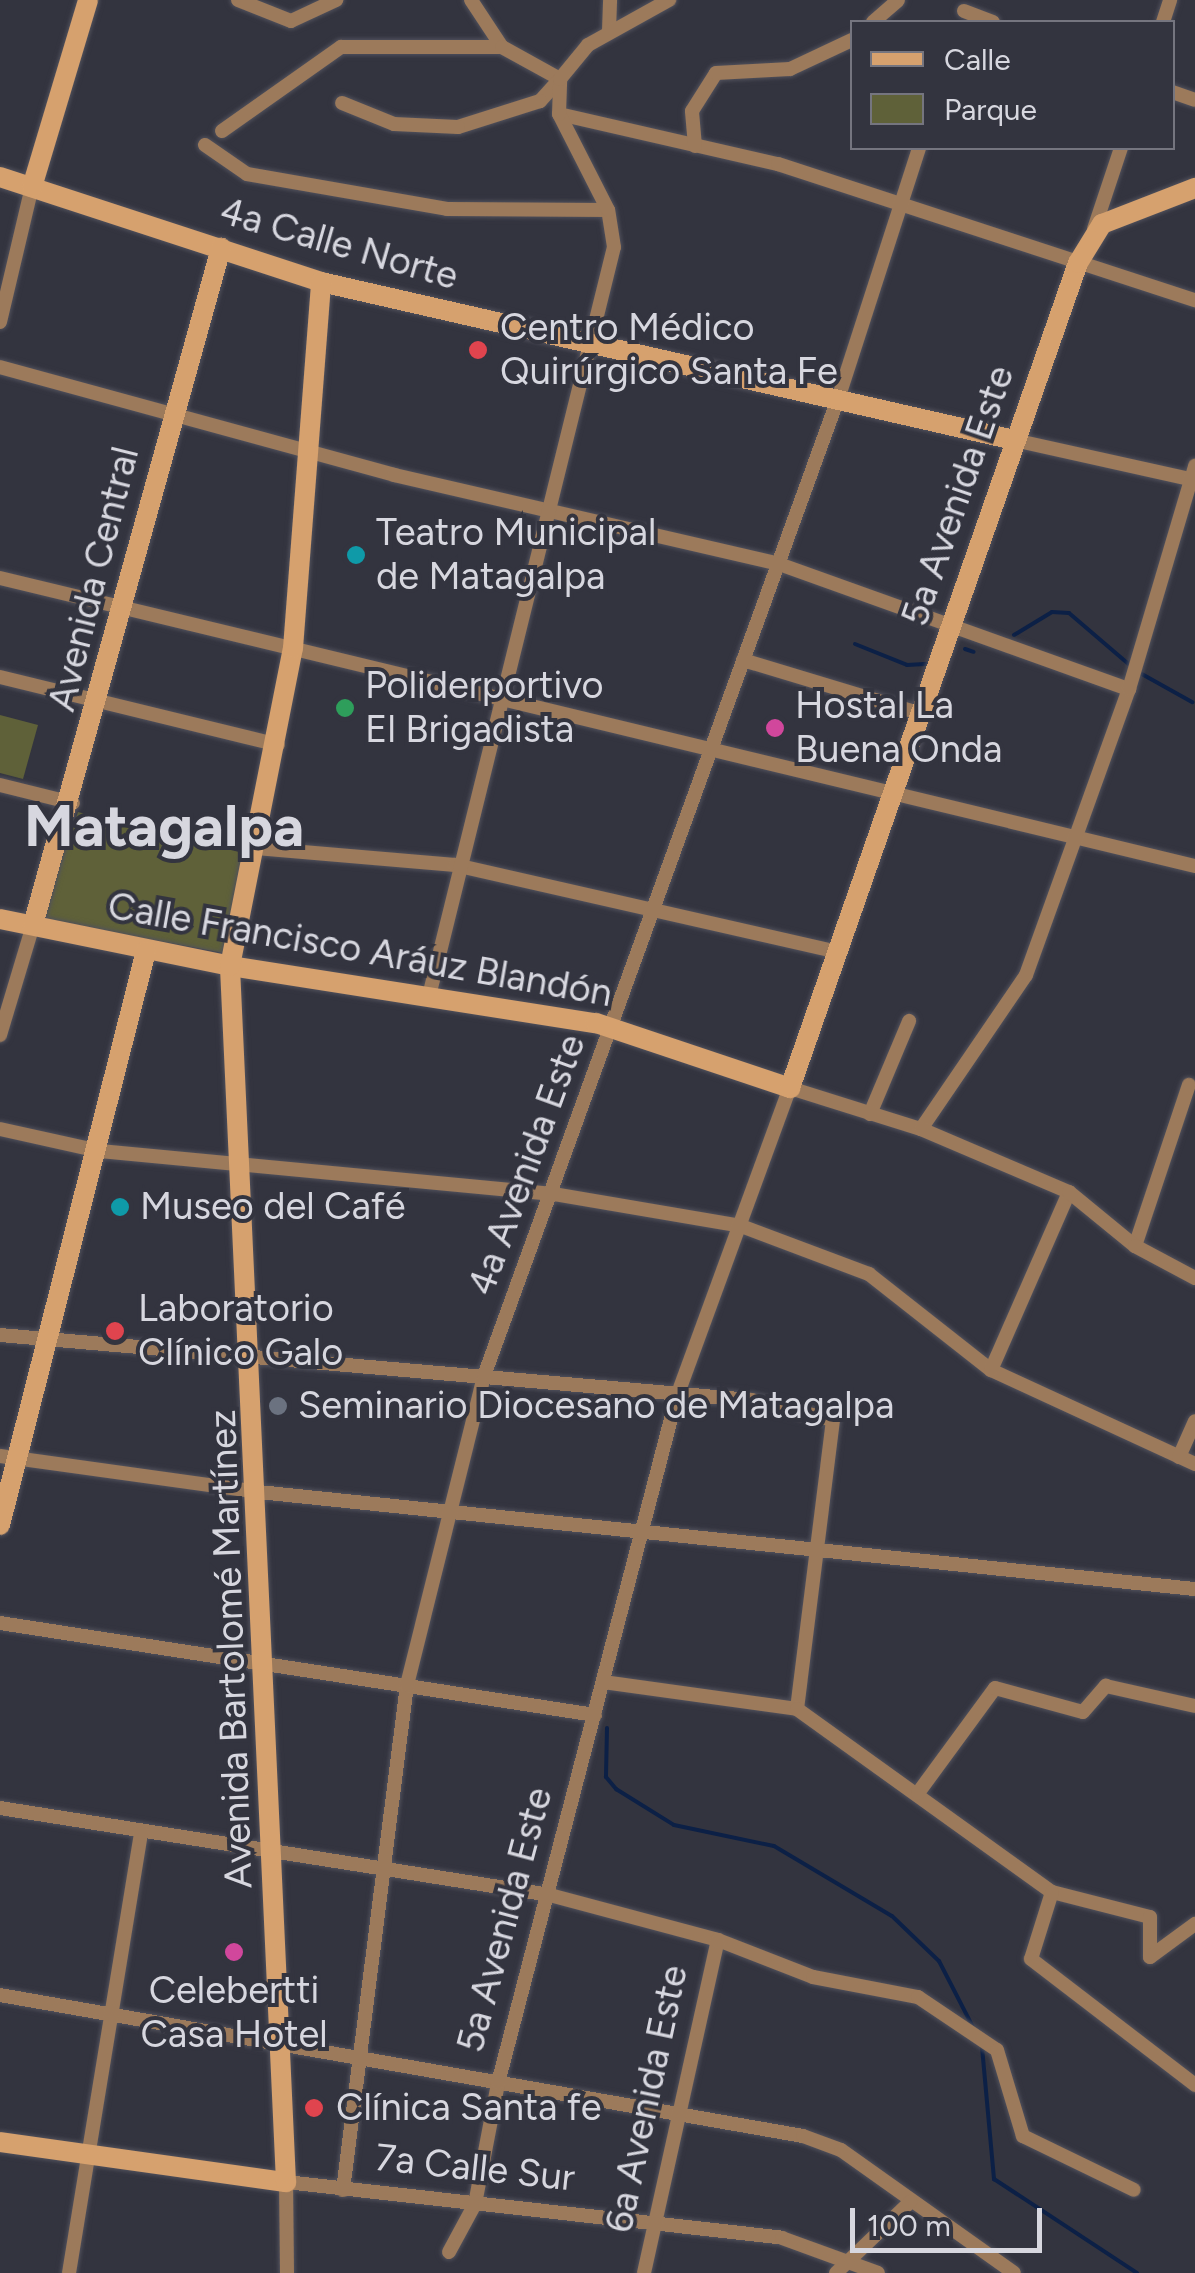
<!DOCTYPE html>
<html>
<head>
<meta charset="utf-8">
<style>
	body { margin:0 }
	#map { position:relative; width:1195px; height:2273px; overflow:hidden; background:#33343f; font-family:Figtree,sans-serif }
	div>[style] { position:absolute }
	.green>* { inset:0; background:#5f6139 }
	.stream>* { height:4px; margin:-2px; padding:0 2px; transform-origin:2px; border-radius:2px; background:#0c2046 }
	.roads { filter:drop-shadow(0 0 2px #51515c) drop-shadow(0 0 2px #51515c) }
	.street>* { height:14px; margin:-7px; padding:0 7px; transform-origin:7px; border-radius:7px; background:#9c7a5b }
	.secondary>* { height:20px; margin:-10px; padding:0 10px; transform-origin:10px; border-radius:10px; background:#d6a16e }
	.dots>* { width:28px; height:28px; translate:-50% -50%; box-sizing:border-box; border:5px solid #33343f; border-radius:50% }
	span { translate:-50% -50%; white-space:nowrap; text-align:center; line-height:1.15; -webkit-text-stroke:8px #33343f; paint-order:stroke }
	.street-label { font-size:38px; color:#d7d7df }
	.poi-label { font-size:38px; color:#d7d7df }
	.left { translate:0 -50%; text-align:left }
	.town-label { font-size:58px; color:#d7d7df; font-weight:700 }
	.legend { position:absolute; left:850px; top:20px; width:325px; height:130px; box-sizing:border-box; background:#33343f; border:2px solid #75757f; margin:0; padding:12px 18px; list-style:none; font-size:30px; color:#d7d7df }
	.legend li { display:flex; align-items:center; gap:20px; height:50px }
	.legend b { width:50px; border:2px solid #75757f }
	.scale { position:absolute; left:850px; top:2208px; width:192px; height:45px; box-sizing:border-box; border:5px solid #d7d7df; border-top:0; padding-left:12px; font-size:30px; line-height:35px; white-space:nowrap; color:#d7d7df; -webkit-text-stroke:8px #33343f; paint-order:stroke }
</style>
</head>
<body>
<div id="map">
	<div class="green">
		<i style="clip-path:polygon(0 715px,38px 725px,23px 779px,0 773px)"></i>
		<i style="clip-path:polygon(78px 812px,247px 854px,224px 953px,40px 919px)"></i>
	</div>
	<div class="stream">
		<i style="left:1014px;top:635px;width:44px;rotate:-31.2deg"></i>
		<i style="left:1052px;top:612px;width:17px;rotate:3deg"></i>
		<i style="left:1069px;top:613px;width:83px;rotate:40.6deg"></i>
		<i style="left:855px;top:644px;width:56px;rotate:22deg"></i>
		<i style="left:907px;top:665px;width:22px;rotate:-3deg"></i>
		<i style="left:965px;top:649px;width:9px;rotate:18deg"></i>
		<i style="left:1140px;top:673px;width:60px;rotate:29.1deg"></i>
		<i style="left:607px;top:1728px;width:49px;rotate:91.2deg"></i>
		<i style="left:606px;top:1777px;width:16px;rotate:50deg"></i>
		<i style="left:616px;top:1789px;width:68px;rotate:31.8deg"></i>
		<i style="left:674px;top:1825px;width:102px;rotate:11.9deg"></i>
		<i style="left:774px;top:1846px;width:137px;rotate:30.7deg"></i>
		<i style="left:892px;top:1916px;width:65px;rotate:43.8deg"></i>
		<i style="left:939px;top:1961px;width:76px;rotate:62.8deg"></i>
		<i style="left:982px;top:2047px;width:133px;rotate:84.8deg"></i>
		<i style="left:994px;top:2179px;width:171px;rotate:33.3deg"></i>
	</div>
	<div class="roads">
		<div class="street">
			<i style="left:238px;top:0;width:57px;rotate:21.6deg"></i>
			<i style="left:291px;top:21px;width:50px;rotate:-25deg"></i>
			<i style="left:471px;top:0;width:56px;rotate:56.6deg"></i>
			<i style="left:964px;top:11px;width:31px;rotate:21deg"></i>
			<i style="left:873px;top:22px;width:33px;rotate:-41deg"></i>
			<i style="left:1163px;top:22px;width:23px;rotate:-72deg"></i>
			<i style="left:609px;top:31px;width:31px;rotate:-88deg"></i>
			<i style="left:1172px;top:92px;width:24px;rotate:19deg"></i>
			<i style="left:559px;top:114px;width:225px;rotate:12.9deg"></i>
			<i style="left:778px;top:164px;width:439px;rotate:18.1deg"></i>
			<i style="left:222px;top:131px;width:146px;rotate:-35.2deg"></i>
			<i style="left:341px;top:47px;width:161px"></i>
			<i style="left:502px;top:47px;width:66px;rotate:28.9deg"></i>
			<i style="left:560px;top:79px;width:30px;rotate:132deg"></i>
			<i style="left:540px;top:101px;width:86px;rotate:162.4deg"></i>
			<i style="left:458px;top:127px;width:64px;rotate:-177.3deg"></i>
			<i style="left:394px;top:124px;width:56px;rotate:-158deg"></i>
			<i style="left:205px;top:145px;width:51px;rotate:34.6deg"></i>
			<i style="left:247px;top:174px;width:203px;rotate:9.9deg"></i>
			<i style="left:447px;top:209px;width:161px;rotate:0.4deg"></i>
			<i style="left:695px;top:146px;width:35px;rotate:-95deg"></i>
			<i style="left:692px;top:111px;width:45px;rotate:-57.7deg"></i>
			<i style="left:716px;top:73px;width:74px;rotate:-3.1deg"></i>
			<i style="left:790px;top:69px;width:68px;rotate:-25.1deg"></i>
			<i style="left:1094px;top:229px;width:85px;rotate:-71.6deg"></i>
			<i style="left:0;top:322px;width:139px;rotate:-76.7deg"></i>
			<i style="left:0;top:367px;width:409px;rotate:15.3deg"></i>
			<i style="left:394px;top:475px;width:395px;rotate:13deg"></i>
			<i style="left:779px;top:564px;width:372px;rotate:19.7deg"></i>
			<i style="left:1014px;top:440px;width:185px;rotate:12.5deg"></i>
			<i style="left:0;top:578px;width:1229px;rotate:13.55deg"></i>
			<i style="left:743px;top:660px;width:183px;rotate:16.8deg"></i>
			<i style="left:0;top:677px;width:286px;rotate:13.7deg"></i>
			<i style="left:0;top:785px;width:75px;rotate:13.9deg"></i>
			<i style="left:256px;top:848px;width:200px;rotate:4.9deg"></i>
			<i style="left:455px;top:865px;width:388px;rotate:12.8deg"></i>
			<i style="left:430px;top:992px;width:767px;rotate:-76.13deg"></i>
			<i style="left:614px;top:247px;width:37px;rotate:-99deg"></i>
			<i style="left:608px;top:210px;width:108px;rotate:-117deg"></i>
			<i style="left:559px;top:114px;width:35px;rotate:-88deg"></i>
			<i style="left:560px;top:79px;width:44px;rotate:-50.5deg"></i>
			<i style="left:588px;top:45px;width:93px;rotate:-29.1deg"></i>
			<i style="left:0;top:1035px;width:115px;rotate:-73.3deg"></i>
			<i style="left:870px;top:1114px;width:101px;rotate:-67.2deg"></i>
			<i style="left:0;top:1129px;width:101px;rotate:12.5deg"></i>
			<i style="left:99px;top:1151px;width:457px;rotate:5.4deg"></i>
			<i style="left:554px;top:1194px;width:190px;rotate:9.7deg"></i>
			<i style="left:741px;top:1226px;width:137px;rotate:20.6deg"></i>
			<i style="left:869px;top:1274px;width:155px;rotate:38.2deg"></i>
			<i style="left:991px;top:1370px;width:225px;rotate:24.7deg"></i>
			<i style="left:921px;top:1129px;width:186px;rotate:-55.7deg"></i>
			<i style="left:1026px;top:975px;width:304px;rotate:-70.2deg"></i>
			<i style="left:1129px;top:689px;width:233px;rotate:-73.5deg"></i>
			<i style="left:1135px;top:1246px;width:170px;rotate:-71.5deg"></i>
			<i style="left:0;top:1335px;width:754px;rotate:4.95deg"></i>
			<i style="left:751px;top:1400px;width:84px;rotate:13.7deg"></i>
			<i style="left:833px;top:1420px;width:291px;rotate:97.1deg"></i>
			<i style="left:991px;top:1370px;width:194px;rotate:-66.3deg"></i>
			<i style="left:0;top:1456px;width:261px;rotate:7.9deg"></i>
			<i style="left:259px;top:1492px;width:941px;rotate:5.92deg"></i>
			<i style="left:1179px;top:1457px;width:39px;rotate:-66deg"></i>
			<i style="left:0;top:1623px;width:602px;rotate:8.79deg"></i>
			<i style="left:603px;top:1682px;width:196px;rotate:7.9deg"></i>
			<i style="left:797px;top:1709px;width:314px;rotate:35.7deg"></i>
			<i style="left:1052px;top:1892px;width:101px;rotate:14.3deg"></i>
			<i style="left:1150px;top:1917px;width:40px;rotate:90deg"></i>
			<i style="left:1150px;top:1957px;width:56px;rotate:-36.3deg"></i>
			<i style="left:918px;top:1793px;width:130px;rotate:-53.7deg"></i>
			<i style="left:995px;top:1688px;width:91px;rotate:15.3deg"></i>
			<i style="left:1083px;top:1712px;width:35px;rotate:-49deg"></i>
			<i style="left:1106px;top:1686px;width:91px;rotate:12.7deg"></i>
			<i style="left:0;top:1808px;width:557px;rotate:8.99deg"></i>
			<i style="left:550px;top:1895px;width:174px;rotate:15deg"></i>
			<i style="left:718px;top:1940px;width:102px;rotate:21.3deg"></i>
			<i style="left:813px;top:1977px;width:107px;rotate:10.8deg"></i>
			<i style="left:918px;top:1997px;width:95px;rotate:33.9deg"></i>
			<i style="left:997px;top:2050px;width:90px;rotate:73.2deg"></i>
			<i style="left:1023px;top:2136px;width:123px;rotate:25.9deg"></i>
			<i style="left:1052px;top:1892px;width:70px;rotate:107.4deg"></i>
			<i style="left:1031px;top:1959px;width:207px;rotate:37.5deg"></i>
			<i style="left:0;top:1995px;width:815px;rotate:9.96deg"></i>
			<i style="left:803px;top:2136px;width:40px;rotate:20.2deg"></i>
			<i style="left:841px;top:2150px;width:212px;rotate:35.4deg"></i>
			<i style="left:343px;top:2190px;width:509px;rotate:-82.78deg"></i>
			<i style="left:407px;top:1685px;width:318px;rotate:-76deg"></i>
			<i style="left:484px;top:1376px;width:1042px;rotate:-70.09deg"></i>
			<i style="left:839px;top:396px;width:261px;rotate:-72.1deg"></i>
			<i style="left:449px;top:2252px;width:55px;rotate:-61.6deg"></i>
			<i style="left:475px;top:2204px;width:123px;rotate:-79.2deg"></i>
			<i style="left:498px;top:2083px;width:710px;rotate:-75.4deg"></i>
			<i style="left:677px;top:1396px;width:328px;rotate:-69.9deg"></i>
			<i style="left:790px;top:1088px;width:137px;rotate:17.4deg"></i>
			<i style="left:921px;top:1129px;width:161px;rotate:23.1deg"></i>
			<i style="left:1069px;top:1192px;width:85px;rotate:39.3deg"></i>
			<i style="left:1135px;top:1246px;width:68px;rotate:28.1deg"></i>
			<i style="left:69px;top:2273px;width:447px;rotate:-80.7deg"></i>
			<i style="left:287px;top:2273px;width:91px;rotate:-90.6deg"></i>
			<i style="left:286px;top:2182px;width:499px;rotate:6.4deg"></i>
			<i style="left:782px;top:2238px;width:102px;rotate:20deg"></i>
			<i style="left:644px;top:2273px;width:341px;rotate:-77.5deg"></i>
			<i style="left:836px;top:2273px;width:103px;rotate:-43.8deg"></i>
		</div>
		<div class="secondary">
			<i style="left:0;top:177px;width:338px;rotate:18.1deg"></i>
			<i style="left:321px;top:282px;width:711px;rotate:12.84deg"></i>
			<i style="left:32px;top:187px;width:195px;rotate:-73.3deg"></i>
			<i style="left:0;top:919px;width:235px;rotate:11.5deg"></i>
			<i style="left:230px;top:966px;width:370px;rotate:8.9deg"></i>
			<i style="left:596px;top:1023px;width:205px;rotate:18.5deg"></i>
			<i style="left:790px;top:1088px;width:874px;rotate:-70.76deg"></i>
			<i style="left:1078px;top:263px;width:46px;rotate:-58.4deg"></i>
			<i style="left:1102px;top:224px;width:100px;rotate:-21.2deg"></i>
			<i style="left:33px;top:925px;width:703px;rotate:-74.48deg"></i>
			<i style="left:0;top:1525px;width:592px;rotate:-75.73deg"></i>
			<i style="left:0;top:2142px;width:289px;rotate:8deg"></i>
			<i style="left:286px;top:2182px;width:1217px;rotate:-92.64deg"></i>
			<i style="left:230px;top:966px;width:324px;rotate:-78.8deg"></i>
			<i style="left:293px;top:648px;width:367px;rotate:-85.6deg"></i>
		</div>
	</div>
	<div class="dots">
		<i style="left:478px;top:350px;background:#e0444e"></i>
		<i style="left:356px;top:555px;background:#0f9aa8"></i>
		<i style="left:345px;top:708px;background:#2e9e5b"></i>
		<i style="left:775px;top:728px;background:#d1479c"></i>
		<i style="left:120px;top:1207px;background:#0f9aa8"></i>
		<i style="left:115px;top:1331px;background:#e0444e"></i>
		<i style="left:278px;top:1406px;background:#6b7280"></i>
		<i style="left:234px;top:1952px;background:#d1479c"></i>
		<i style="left:314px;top:2108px;background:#e0444e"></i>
	</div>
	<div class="street-label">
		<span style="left:339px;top:244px;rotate:16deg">4a Calle Norte</span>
		<span style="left:958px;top:496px;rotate:-71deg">5a Avenida Este</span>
		<span style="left:94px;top:579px;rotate:-76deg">Avenida Central</span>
		<span style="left:360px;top:950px;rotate:10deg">Calle Francisco Aráuz Blandón</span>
		<span style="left:527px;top:1165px;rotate:-70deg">4a Avenida Este</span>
		<span style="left:231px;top:1649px;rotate:-92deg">Avenida Bartolomé Martínez</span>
		<span style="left:505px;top:1920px;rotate:-75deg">5a Avenida Este</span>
		<span style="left:647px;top:2099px;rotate:-78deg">6a Avenida Este</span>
		<span style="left:475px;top:2168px;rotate:6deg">7a Calle Sur</span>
	</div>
	<div class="poi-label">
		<span class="left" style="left:500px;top:350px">Centro Médico<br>Quirúrgico Santa Fe</span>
		<span class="left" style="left:376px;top:555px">Teatro Municipal<br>de Matagalpa</span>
		<span class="left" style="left:365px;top:708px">Poliderportivo<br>El Brigadista</span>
		<span class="left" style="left:795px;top:728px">Hostal La<br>Buena Onda</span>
		<span class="left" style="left:140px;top:1207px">Museo del Café</span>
		<span class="left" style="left:138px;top:1331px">Laboratorio<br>Clínico Galo</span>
		<span class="left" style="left:298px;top:1406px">Seminario Diocesano de Matagalpa</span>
		<span style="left:234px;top:2013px">Celebertti<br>Casa Hotel</span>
		<span class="left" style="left:336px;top:2108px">Clínica Santa fe</span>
	</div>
	<div class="town-label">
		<span style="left:164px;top:826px">Matagalpa</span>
	</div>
	<ul class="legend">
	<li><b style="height:12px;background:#d6a16e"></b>Calle</li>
	<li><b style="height:28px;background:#5f6139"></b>Parque</li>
	</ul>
	<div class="scale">100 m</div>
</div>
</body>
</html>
